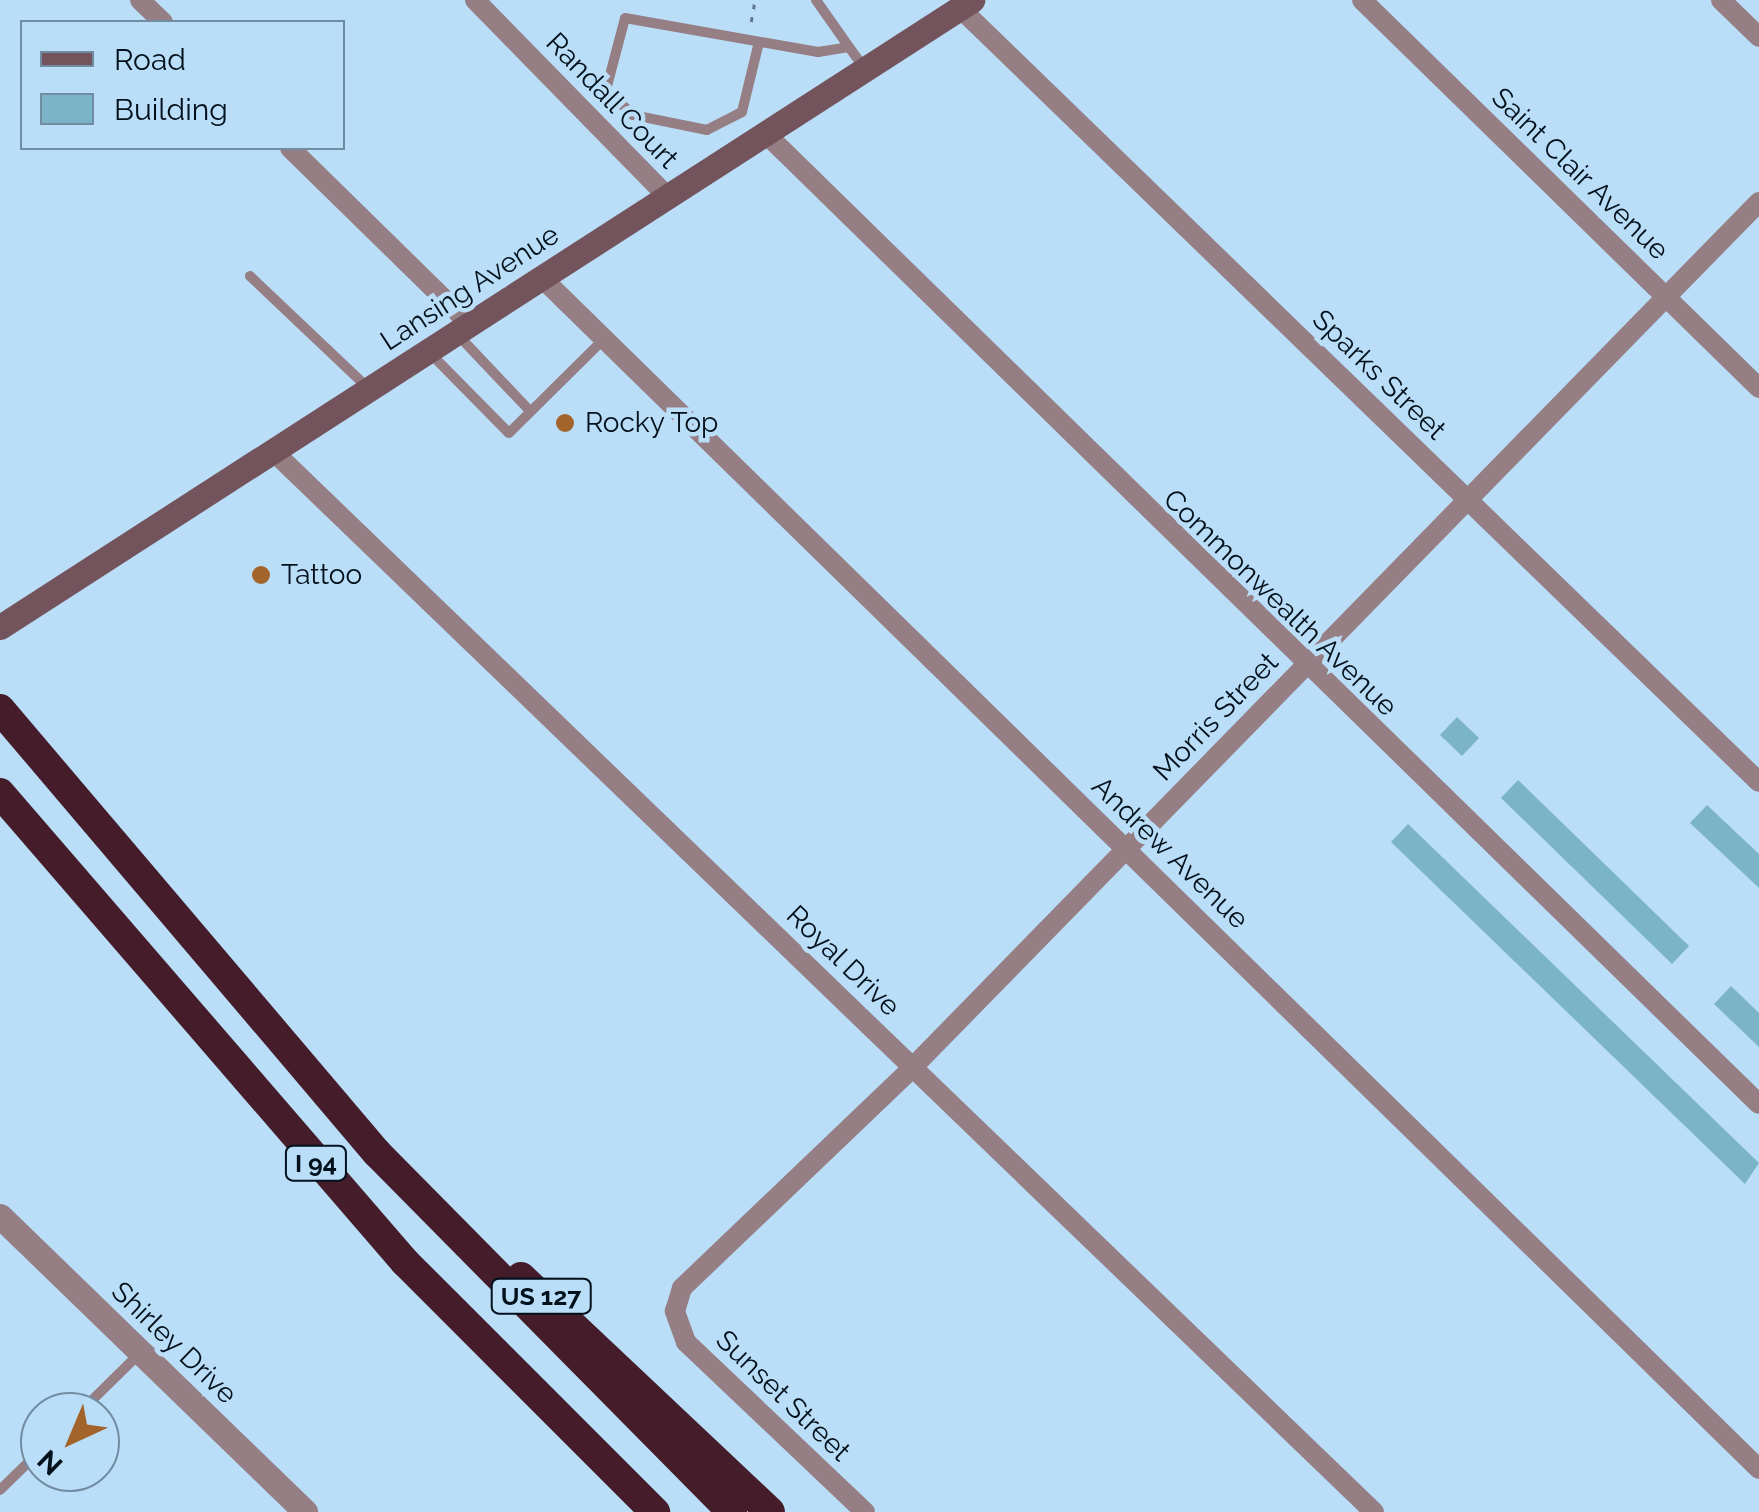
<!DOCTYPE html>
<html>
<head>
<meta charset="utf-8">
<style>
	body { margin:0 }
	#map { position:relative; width:1759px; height:1512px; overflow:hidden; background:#bbdef8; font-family:Raleway,sans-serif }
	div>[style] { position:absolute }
	.building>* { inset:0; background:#7bb4c6 }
	.path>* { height:2.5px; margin-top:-1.25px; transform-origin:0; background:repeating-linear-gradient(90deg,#617a8d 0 5px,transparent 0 13px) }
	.service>* { height:10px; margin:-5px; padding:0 5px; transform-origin:5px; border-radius:5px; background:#957e84 }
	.minor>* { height:20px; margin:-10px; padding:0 10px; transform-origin:10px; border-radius:10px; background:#957e84 }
	.tertiary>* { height:25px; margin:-12.5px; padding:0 12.5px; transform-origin:12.5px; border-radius:12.5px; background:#957e84 }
	.secondary>* { height:25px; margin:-12.5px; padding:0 12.5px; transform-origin:12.5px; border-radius:12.5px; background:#73535c }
	.motorway>* { height:30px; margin:-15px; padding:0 15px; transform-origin:15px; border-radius:15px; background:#441c2a }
	.dots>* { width:28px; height:28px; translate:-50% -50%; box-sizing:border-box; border:5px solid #bbdef8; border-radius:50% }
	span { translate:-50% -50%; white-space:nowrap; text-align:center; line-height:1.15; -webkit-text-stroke:9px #bbdef8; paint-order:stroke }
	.shield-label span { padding:2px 8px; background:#bbdef8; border:2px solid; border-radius:8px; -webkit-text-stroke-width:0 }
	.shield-label { font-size:25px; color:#03111c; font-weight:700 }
	.street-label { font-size:28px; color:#03111c }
	.poi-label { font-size:28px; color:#03111c }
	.left { translate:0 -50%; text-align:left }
	.legend { position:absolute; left:20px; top:20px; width:325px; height:130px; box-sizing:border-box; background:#bbdef8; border:2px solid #718ca0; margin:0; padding:12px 18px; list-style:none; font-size:30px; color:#03111c }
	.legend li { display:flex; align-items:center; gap:20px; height:50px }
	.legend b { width:50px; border:2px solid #718ca0 }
	.north { position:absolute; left:20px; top:1392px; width:100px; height:100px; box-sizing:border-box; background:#bbdef8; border:2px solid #718ca0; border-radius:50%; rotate:224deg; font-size:28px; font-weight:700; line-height:40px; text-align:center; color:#03111c }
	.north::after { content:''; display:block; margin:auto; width:35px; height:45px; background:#a2642a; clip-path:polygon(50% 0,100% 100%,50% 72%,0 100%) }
</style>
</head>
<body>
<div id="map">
	<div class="building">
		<i style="clip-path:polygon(1457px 717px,1479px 738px,1462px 756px,1440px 735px)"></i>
		<i style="clip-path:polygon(1518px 780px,1689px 946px,1672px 964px,1501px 798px)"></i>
		<i style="clip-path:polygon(1707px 805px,1759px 854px,1759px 888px,1690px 823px)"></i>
		<i style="clip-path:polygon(1408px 824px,1759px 1163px,1745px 1184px,1391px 842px)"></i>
		<i style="clip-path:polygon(1731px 986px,1759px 1013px,1759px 1047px,1714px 1004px)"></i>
	</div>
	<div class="path">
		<i style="left:751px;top:22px;width:22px;rotate:-80deg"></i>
	</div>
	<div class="service">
		<i style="left:816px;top:0;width:57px;rotate:54.9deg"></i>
		<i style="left:759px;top:42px;width:72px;rotate:103.7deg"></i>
		<i style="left:742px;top:112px;width:39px;rotate:153deg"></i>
		<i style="left:707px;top:130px;width:76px;rotate:-168.5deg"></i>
		<i style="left:633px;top:115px;width:37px;rotate:-137deg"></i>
		<i style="left:606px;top:90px;width:74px;rotate:-75.2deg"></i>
		<i style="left:625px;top:18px;width:196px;rotate:10deg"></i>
		<i style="left:818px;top:52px;width:31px;rotate:-9deg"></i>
		<i style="left:849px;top:47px;width:29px;rotate:54deg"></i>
		<i style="left:250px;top:276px;width:163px;rotate:43.5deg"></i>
		<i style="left:456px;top:333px;width:108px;rotate:46.5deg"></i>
		<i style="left:428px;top:351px;width:115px;rotate:45.4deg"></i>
		<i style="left:509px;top:433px;width:134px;rotate:-44.7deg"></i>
		<i style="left:80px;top:1412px;width:84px;rotate:-44.5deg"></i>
		<i style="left:0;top:1490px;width:56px;rotate:-44.3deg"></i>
	</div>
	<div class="minor">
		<i style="left:140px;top:0;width:32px;rotate:44deg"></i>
		<i style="left:475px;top:0;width:276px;rotate:45.6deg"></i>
		<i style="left:1362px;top:0;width:555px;rotate:44.34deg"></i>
		<i style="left:1721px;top:0;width:53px;rotate:44.2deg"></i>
		<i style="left:960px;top:8px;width:1112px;rotate:44.09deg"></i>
		<i style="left:768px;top:136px;width:1385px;rotate:44.33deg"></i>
		<i style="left:290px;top:148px;width:252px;rotate:44.4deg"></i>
		<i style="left:542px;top:278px;width:1703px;rotate:44.38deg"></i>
		<i style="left:273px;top:451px;width:1529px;rotate:43.94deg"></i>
		<i style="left:865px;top:1512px;width:247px;rotate:-136.5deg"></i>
		<i style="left:686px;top:1342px;width:33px;rotate:-110deg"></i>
		<i style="left:675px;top:1311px;width:24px;rotate:-73deg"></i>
		<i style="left:682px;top:1288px;width:320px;rotate:-43.7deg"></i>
		<i style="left:913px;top:1067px;width:1210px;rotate:-45.64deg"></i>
	</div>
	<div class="tertiary">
		<i style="left:0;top:1216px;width:425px;rotate:44.1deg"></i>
	</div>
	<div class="secondary">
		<i style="left:0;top:627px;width:1157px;rotate:-32.82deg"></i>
	</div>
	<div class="motorway">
		<i style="left:0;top:709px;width:582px;rotate:49.67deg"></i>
		<i style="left:377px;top:1153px;width:505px;rotate:45.32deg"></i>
		<i style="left:0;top:793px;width:620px;rotate:49.19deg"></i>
		<i style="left:405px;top:1262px;width:354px;rotate:45deg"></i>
		<i style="left:521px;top:1277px;width:342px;rotate:43.3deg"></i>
	</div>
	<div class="dots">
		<i style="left:565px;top:423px;background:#a2642a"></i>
		<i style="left:261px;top:575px;background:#a2642a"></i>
	</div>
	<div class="shield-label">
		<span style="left:316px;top:1163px">I 94</span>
		<span style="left:541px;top:1296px">US 127</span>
	</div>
	<div class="street-label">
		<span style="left:612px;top:101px;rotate:46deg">Randall Court</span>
		<span style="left:1580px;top:174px;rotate:44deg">Saint Clair Avenue</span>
		<span style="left:470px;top:288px;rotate:-33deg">Lansing Avenue</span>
		<span style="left:1379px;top:375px;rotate:44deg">Sparks Street</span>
		<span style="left:1280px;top:603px;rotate:44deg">Commonwealth Avenue</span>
		<span style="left:1216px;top:717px;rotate:-46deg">Morris Street</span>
		<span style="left:1170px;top:853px;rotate:44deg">Andrew Avenue</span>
		<span style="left:843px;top:961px;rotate:44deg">Royal Drive</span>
		<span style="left:174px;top:1343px;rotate:44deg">Shirley Drive</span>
		<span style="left:783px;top:1396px;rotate:44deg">Sunset Street</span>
	</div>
	<div class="poi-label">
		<span class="left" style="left:585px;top:423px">Rocky Top</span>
		<span class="left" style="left:281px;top:575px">Tattoo</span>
	</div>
	<ul class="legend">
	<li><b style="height:12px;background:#73535c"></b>Road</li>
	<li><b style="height:28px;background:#7bb4c6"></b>Building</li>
	</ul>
	<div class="north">N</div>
</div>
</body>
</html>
